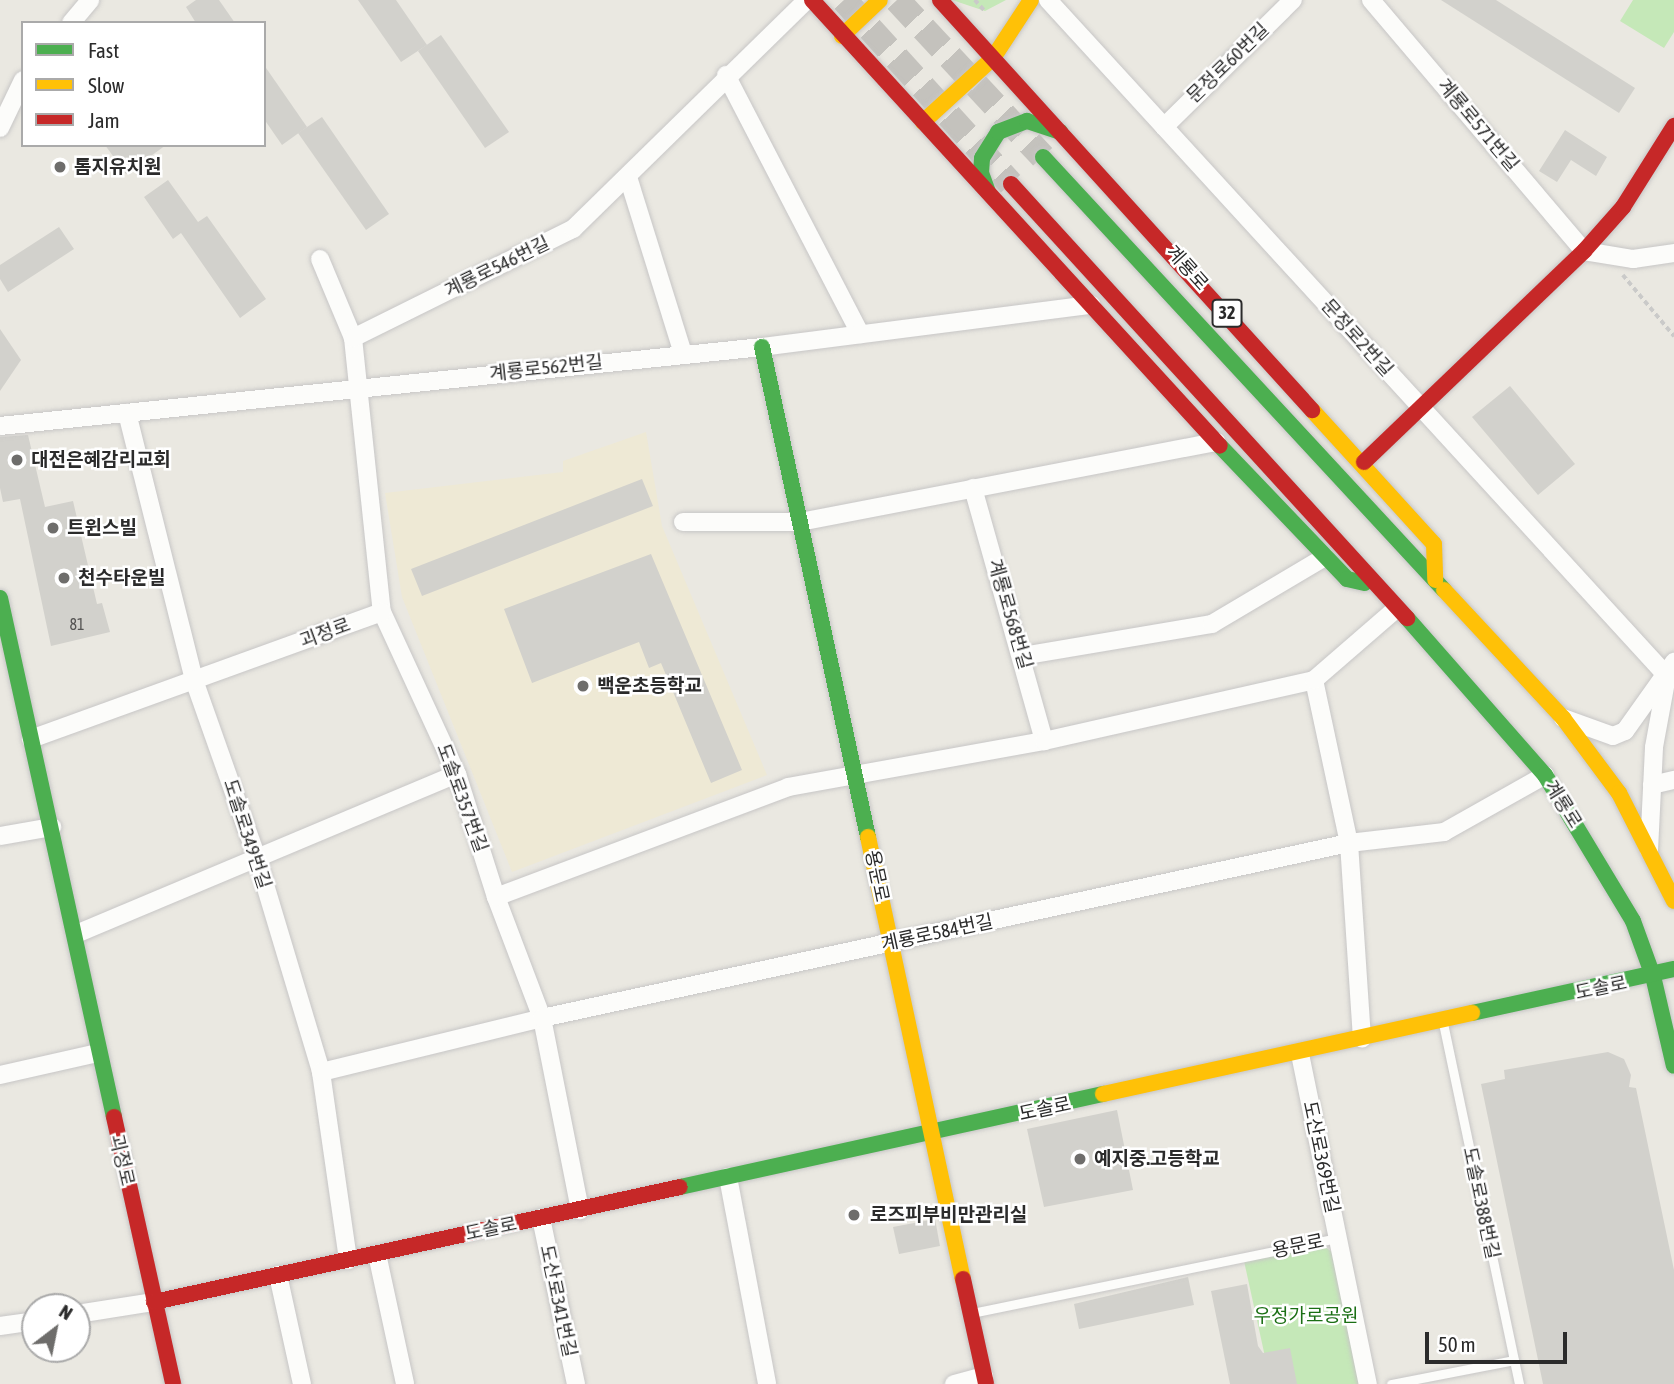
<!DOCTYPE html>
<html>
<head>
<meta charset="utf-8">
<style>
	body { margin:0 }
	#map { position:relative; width:1674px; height:1384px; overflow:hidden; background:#eae8e1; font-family:"Asap Condensed","Noto Sans KR",sans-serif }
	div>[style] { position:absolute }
	.education>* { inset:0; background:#eee9d5 }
	.green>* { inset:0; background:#c5e8b8 }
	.building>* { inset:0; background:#d2d1cc }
	.primary-tunnel>* { height:26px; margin-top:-13px; transform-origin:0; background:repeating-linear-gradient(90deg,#c4c2bd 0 26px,transparent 0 39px) }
	.path>* { height:3.5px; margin-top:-1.75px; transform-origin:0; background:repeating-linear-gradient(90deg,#cacac9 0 5px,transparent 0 8.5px) }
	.roads { filter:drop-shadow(0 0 2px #c7c6c6) drop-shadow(0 0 2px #c7c6c6) }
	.lane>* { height:9px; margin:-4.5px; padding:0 4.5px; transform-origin:4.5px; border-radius:4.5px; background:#fcfcfa }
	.street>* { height:18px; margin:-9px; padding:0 9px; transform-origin:9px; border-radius:9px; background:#fcfcfa }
	.fast>* { height:16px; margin:-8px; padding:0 8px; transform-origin:8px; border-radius:8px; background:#4caf50 }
	.slow>* { height:16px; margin:-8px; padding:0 8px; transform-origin:8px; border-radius:8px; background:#ffc107 }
	.jam>* { height:16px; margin:-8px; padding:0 8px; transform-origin:8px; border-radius:8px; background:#c62828 }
	.dots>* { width:19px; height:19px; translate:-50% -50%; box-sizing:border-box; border:4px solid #fff; border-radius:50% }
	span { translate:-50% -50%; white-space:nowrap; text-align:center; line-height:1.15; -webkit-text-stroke:5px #fff; paint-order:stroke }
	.number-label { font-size:16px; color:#565554 }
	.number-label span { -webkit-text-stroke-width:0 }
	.shield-label span { padding:2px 5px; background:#fff; border:2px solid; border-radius:5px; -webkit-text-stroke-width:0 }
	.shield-label { font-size:18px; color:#2b2b2b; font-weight:700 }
	.street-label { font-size:19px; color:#2b2b2b }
	.poi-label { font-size:19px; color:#2b2b2b; font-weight:700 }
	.left { translate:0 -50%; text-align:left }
	.park-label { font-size:19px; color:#1b6f15 }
	.legend { position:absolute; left:21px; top:21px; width:245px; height:126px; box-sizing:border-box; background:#fff; border:2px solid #aaa; margin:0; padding:9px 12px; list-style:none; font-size:21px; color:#2b2b2b }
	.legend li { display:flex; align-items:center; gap:14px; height:35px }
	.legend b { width:35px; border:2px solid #aaa }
	.north { position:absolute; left:21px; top:1293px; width:70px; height:70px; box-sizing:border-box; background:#fff; border:2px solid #aaa; border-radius:50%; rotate:32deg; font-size:19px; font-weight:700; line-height:28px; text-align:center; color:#2b2b2b }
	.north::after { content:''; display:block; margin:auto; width:24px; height:32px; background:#6e6d6b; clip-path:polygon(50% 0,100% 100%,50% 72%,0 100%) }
	.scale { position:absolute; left:1425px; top:1332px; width:142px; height:32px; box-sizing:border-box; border:4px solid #2b2b2b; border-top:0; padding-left:9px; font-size:21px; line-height:24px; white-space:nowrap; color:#2b2b2b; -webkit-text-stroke:5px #fff; paint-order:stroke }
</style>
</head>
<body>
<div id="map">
	<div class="education">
		<i style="clip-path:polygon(646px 432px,662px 526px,767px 775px,512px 872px,402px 597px,385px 493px,563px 472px,563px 461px)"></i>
	</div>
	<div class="green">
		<i style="clip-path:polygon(952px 0,1006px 0,985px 11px)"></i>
		<i style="clip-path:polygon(1633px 0,1674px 0,1674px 32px,1664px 48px,1620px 21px)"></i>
		<i style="clip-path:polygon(1325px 1247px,1345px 1261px,1362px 1384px,1271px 1384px,1244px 1261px)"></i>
	</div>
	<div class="building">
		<i style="clip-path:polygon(196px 0,219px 0,235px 23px,196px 23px,186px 7px)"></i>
		<i style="clip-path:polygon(358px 0,396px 0,427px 45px,401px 62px)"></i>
		<i style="clip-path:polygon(1441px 0,1496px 0,1635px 88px,1619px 113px)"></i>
		<i style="clip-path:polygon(441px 35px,509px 132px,485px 148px,418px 51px)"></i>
		<i style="clip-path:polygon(264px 65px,307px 127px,282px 145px,264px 119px)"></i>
		<i style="clip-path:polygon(322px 117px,389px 214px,366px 230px,298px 133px)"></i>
		<i style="clip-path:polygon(1565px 130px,1607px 157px,1596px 176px,1571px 160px,1557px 182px,1539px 171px)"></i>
		<i style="clip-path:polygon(105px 145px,166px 145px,126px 174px)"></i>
		<i style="clip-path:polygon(168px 180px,198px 222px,207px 216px,266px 299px,240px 318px,181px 233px,173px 239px,144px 197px)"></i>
		<i style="clip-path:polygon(59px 227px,74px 249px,8px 292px,0 279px,0 265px)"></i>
		<i style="clip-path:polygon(0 329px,21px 360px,0 391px)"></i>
		<i style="clip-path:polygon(1510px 386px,1575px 464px,1538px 495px,1472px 417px)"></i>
		<i style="clip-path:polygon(28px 435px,45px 507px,73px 501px,97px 604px,102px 603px,110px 632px,51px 646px,20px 499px,3px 502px,0 488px,0 437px)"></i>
		<i style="clip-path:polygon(642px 479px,653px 506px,422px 596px,411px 569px)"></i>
		<i style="clip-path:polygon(651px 554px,742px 770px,711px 783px,661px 663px,649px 668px,639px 642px,532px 683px,504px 609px)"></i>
		<i style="clip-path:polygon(1608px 1052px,1624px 1059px,1631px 1075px,1629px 1087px,1636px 1088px,1674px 1270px,1674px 1384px,1543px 1384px,1481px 1084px,1505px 1079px,1504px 1070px)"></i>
		<i style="clip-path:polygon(1117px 1110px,1133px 1190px,1044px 1207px,1027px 1129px)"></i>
		<i style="clip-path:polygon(935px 1219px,940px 1246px,899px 1254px,893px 1227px)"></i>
		<i style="clip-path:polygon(1188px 1277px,1194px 1305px,1079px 1329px,1074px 1304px)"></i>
		<i style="clip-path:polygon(1247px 1284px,1258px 1346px,1263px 1353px,1290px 1348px,1297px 1384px,1230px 1384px,1211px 1291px)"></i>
	</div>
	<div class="primary-tunnel">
		<i style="left:844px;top:0;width:248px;rotate:47.8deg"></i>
		<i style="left:897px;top:0;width:214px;rotate:47.1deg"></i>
	</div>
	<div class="path">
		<i style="left:975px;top:0;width:15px;rotate:48deg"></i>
		<i style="left:1623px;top:275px;width:80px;rotate:50.1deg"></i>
	</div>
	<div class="roads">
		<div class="lane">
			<i style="left:1443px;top:1023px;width:369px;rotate:78.1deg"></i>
			<i style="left:972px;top:1313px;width:374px;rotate:-11.6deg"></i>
			<i style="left:1391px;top:1384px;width:125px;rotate:-11deg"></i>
		</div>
		<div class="street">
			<i style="left:1048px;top:0;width:917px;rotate:47.52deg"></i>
			<i style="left:1371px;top:0;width:329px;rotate:49.7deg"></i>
			<i style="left:1584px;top:251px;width:50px;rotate:9.3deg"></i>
			<i style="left:1633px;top:259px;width:41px;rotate:-8.3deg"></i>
			<i style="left:71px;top:23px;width:30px;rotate:-50deg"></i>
			<i style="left:726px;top:75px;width:292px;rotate:62.6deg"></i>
			<i style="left:1164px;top:127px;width:181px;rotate:-44.6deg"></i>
			<i style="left:0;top:128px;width:53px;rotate:-64.4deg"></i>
			<i style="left:628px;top:177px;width:185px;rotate:72.7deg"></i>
			<i style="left:320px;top:259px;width:86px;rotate:67.3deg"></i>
			<i style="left:353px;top:338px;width:276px;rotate:84deg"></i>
			<i style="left:382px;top:612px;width:179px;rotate:65.2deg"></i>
			<i style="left:457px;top:774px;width:129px;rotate:72.4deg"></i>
			<i style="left:496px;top:897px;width:129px;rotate:69.2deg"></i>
			<i style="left:542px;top:1018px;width:196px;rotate:78.8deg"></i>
			<i style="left:353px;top:338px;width:246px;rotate:-26.4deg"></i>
			<i style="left:573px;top:229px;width:327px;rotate:-44.4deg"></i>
			<i style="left:127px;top:413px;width:275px;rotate:75.9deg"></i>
			<i style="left:194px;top:680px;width:189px;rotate:70.5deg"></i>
			<i style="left:257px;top:858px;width:223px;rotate:73.3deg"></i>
			<i style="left:321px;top:1072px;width:190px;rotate:81.8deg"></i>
			<i style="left:0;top:426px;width:766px;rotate:-5.92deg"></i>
			<i style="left:762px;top:347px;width:332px;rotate:-7.3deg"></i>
			<i style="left:973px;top:488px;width:263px;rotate:74.3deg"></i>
			<i style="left:683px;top:522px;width:117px"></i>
			<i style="left:800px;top:522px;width:424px;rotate:-10.9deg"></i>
			<i style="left:1022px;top:656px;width:193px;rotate:-9.6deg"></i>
			<i style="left:1212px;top:624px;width:131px;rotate:-30.7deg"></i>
			<i style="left:1314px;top:680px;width:167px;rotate:77.9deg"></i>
			<i style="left:1349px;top:843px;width:196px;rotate:86.2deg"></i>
			<i style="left:1563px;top:718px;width:53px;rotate:19.8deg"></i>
			<i style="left:1613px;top:736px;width:13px;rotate:-23deg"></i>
			<i style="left:1625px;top:731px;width:85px;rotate:-54.6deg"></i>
			<i style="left:31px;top:739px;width:373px;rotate:-19.9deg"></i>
			<i style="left:1652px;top:785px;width:23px;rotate:-13deg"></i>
			<i style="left:0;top:836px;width:53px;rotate:-9.8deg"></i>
			<i style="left:1649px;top:850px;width:103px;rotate:-87.2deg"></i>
			<i style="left:1654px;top:747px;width:72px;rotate:-79.6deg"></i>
			<i style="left:496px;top:897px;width:312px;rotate:-20.6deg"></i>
			<i style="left:788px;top:787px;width:260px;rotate:-10.2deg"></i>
			<i style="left:1044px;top:741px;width:277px;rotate:-12.7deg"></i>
			<i style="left:1314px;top:680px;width:108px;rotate:-40.9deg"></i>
			<i style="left:76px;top:934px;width:413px;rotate:-22.8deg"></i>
			<i style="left:1300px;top:1054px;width:337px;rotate:78.4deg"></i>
			<i style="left:321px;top:1072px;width:228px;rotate:-13.7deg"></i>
			<i style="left:542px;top:1018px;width:826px;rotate:-12.24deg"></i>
			<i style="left:1349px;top:843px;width:96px;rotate:-6.6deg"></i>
			<i style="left:1444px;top:832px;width:116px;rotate:-29.4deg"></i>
			<i style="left:0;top:1075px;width:100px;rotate:-12.7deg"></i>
			<i style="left:728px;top:1177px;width:211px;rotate:79.3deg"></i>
			<i style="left:541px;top:1218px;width:170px;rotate:78.1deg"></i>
			<i style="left:377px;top:1254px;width:133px;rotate:77.8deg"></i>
			<i style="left:278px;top:1275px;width:112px;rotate:77.6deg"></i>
			<i style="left:77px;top:1314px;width:78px;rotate:-8.9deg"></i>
			<i style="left:0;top:1326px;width:35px;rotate:-8deg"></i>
			<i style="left:954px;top:1384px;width:31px;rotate:-15deg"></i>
		</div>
		<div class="fast">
			<i style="left:1043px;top:157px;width:590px;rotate:47.2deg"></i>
			<i style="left:988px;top:192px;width:20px;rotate:-110deg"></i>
			<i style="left:981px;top:173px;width:15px;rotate:-86deg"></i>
			<i style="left:982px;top:158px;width:31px;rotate:-58deg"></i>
			<i style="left:998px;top:132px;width:31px;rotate:-21deg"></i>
			<i style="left:1027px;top:121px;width:35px;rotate:18deg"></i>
			<i style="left:762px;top:347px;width:501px;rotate:77.79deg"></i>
			<i style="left:1220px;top:446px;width:184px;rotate:46.3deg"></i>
			<i style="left:1347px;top:579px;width:18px;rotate:13deg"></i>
			<i style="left:0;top:598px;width:531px;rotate:77.61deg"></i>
			<i style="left:1407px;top:618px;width:209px;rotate:48.7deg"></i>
			<i style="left:1545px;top:775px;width:170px;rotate:58.9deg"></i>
			<i style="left:1633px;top:921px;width:59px;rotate:70deg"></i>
			<i style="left:1653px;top:976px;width:92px;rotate:76.9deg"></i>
			<i style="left:1472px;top:1013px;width:207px;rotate:-12.3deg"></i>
			<i style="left:680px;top:1187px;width:433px;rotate:-12.4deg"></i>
		</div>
		<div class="slow">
			<i style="left:842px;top:36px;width:52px;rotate:-43.5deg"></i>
			<i style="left:993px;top:58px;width:69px;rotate:-56.8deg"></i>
			<i style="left:923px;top:122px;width:95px;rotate:-42.4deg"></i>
			<i style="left:1312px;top:410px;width:181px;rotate:47.7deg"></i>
			<i style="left:1434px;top:544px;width:36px;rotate:88deg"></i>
			<i style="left:1444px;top:590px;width:175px;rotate:47.1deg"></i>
			<i style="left:1563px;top:718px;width:94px;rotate:53.3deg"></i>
			<i style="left:1619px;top:793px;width:121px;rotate:63deg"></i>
			<i style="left:868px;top:837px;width:452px;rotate:77.9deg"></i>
			<i style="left:1103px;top:1094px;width:378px;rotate:-12.4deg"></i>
		</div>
		<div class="jam">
			<i style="left:812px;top:0;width:604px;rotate:47.55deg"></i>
			<i style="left:940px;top:0;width:554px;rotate:47.78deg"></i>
			<i style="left:1011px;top:184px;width:588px;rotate:47.62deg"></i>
			<i style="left:1364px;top:462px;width:305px;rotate:-43.8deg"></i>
			<i style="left:1584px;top:251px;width:59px;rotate:-48.4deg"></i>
			<i style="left:1623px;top:207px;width:96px;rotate:-57.8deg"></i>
			<i style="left:114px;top:1117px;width:273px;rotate:77.5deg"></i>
			<i style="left:963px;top:1279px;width:107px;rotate:77.6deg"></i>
			<i style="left:154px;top:1302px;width:538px;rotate:-12.33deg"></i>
		</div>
	</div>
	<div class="dots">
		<i style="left:60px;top:167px;background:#6e6d6b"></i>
		<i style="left:17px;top:460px;background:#6e6d6b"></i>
		<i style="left:53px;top:528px;background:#6e6d6b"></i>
		<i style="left:64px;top:578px;background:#6e6d6b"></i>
		<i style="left:583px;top:686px;background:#6e6d6b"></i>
		<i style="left:1080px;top:1159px;background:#6e6d6b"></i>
		<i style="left:854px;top:1215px;background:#6e6d6b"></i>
	</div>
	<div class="number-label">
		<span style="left:77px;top:624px">81</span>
	</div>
	<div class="shield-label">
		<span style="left:1227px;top:313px">32</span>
	</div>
	<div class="street-label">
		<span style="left:1228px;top:63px;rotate:-44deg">문정로60번길</span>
		<span style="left:1478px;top:125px;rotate:50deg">계룡로571번길</span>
		<span style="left:497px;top:267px;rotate:-26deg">계룡로546번길</span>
		<span style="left:1187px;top:268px;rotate:48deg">계룡로</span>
		<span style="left:1357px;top:338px;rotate:48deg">문정로2번길</span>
		<span style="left:546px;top:368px;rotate:-6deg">계룡로562번길</span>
		<span style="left:1010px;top:614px;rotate:74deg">계룡로568번길</span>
		<span style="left:325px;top:633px;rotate:-20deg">괴정로</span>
		<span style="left:462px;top:798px;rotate:70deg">도솔로357번길</span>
		<span style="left:1563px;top:804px;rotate:58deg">계룡로</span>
		<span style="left:247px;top:834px;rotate:72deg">도솔로349번길</span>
		<span style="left:877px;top:876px;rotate:78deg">용문로</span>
		<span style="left:937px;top:933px;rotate:-12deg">계룡로584번길</span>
		<span style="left:1601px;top:988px;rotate:-12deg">도솔로</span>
		<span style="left:1045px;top:1109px;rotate:-12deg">도솔로</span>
		<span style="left:1321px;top:1157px;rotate:78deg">도산로369번길</span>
		<span style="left:122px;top:1160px;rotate:77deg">괴정로</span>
		<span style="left:1481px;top:1203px;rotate:78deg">도솔로388번길</span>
		<span style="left:491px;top:1229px;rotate:-12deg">도솔로</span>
		<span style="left:1298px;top:1246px;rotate:-12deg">용문로</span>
		<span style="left:558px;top:1301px;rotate:78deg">도산로341번길</span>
	</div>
	<div class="poi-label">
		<span class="left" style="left:74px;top:167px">톰지유치원</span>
		<span class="left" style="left:31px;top:460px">대전은혜감리교회</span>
		<span class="left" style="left:67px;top:528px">트윈스빌</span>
		<span class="left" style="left:78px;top:578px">천수타운빌</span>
		<span class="left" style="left:597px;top:686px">백운초등학교</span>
		<span class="left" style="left:1094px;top:1159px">예지중.고등학교</span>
		<span class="left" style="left:870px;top:1215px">로즈피부비만관리실</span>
	</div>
	<div class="park-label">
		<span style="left:1306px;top:1316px">우정가로공원</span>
	</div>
	<ul class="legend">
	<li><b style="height:9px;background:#4caf50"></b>Fast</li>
	<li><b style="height:9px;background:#ffc107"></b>Slow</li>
	<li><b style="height:9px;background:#c62828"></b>Jam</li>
	</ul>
	<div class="north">N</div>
	<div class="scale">50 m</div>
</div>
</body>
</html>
